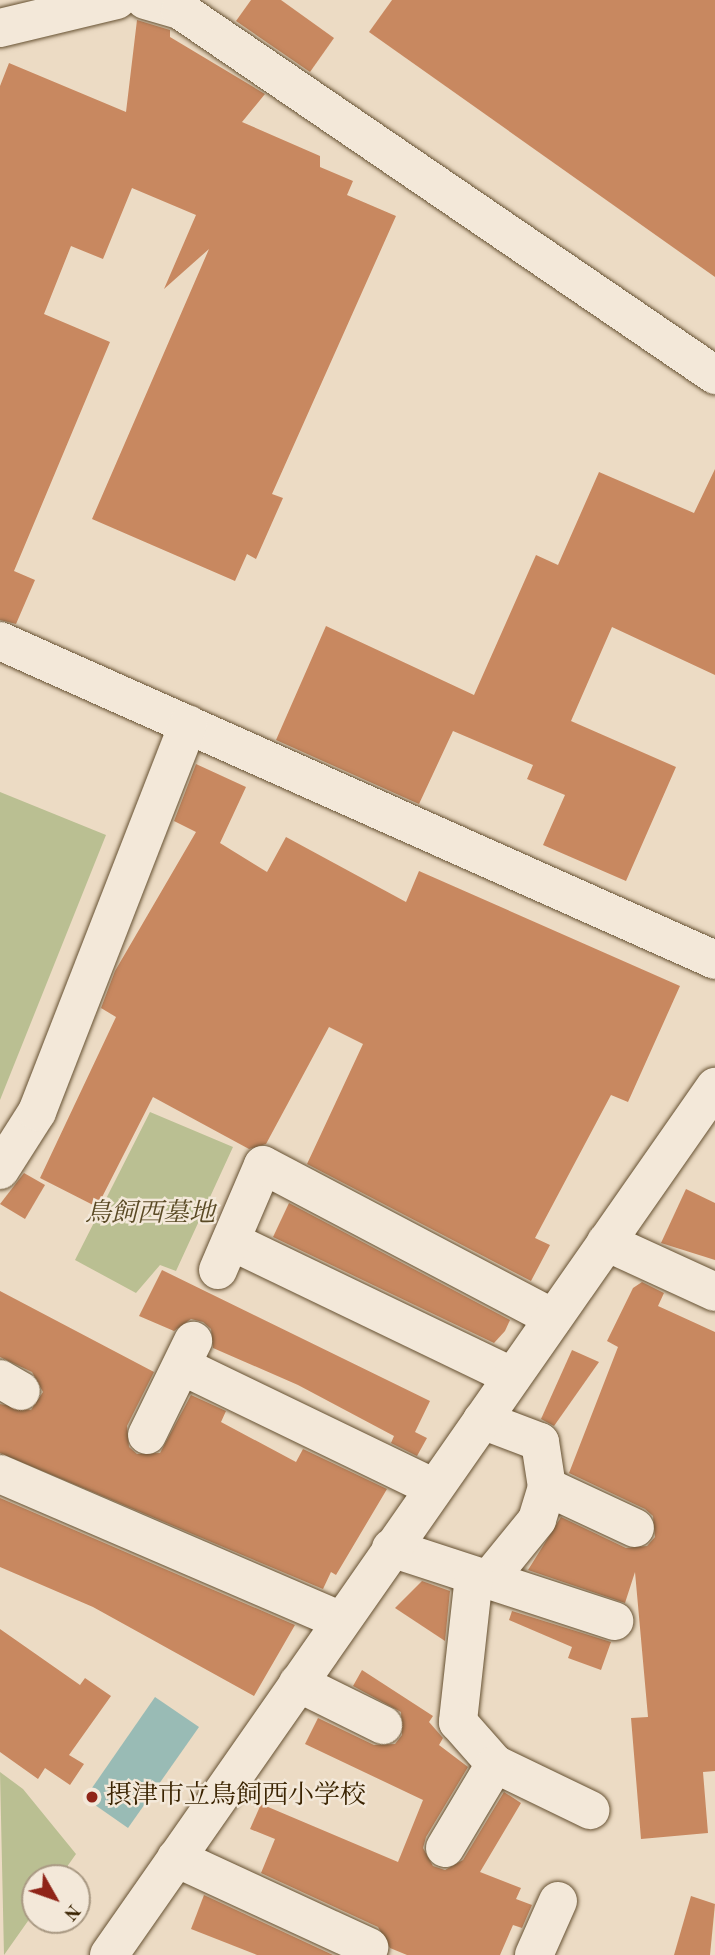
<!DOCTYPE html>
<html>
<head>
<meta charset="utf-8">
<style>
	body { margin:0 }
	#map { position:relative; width:715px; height:1955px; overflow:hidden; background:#ecdbc4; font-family:"Old Standard TT","Noto Serif JP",serif }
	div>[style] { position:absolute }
	.green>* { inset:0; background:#babf92 }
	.water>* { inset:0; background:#99bbb5 }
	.building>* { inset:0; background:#c88860 }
	.roads { filter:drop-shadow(0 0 2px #665132) drop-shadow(0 0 2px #665132) }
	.minor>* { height:38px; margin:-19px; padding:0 19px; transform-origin:19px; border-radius:19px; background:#f3e8d9 }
	.dots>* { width:19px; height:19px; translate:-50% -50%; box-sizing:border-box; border:4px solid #f3e8d9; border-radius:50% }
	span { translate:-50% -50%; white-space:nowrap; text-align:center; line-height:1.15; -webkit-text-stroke:5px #f3e8d9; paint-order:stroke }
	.park-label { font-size:26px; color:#5a4a25; font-style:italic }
	.poi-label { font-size:26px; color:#3a2301 }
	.left { translate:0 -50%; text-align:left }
	.north { position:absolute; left:21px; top:1864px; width:70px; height:70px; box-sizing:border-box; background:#f3e8d9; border:2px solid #a99983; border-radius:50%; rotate:130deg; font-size:19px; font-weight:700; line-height:28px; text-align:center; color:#3a2301 }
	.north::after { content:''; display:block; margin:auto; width:24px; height:32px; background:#8f2418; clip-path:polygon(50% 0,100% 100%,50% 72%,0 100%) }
</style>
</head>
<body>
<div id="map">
	<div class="green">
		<i style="clip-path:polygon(0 792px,106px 835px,0 1100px)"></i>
		<i style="clip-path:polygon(150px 1112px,233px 1147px,176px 1271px,160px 1265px,136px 1293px,75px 1260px)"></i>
		<i style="clip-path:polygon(0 1772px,23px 1789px,76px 1854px,59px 1878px,35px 1878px,35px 1911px,4px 1955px)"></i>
	</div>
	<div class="water">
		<i style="clip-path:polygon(155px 1697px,199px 1727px,128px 1828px,85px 1798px)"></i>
	</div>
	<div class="building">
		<i style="clip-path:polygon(251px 0,281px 0,334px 38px,310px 72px,236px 21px)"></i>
		<i style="clip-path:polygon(392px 0,715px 0,715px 277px,369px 32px)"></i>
		<i style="clip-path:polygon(137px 20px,170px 30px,170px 37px,265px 94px,242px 122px,320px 156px,320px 167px,353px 181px,347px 195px,396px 216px,272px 494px,283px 498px,256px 559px,247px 554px,235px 581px,92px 519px,209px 249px,164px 289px,196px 215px,132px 188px,103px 259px,71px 246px,44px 314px,110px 342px,14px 571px,35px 580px,16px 624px,0 620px,0 86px,9px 63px,126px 112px)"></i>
		<i style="clip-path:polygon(715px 469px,715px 675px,612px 627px,571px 721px,676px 767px,626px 881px,543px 845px,565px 795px,527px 779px,533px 765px,453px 731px,419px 804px,276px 740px,326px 626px,474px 695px,536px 555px,558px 565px,599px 472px,694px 513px)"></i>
		<i style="clip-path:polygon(196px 764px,246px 787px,220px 843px,267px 872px,286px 837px,406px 902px,419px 871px,680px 986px,628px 1102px,611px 1095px,535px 1238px,550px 1245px,531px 1281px,307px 1164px,363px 1044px,329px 1027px,266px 1144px,249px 1149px,153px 1097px,97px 1207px,40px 1178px,116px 1017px,101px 1008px,115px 971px,196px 832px,174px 821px)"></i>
		<i style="clip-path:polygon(24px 1173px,45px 1185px,25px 1219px,0 1204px)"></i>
		<i style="clip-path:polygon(686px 1189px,715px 1203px,715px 1260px,661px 1243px)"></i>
		<i style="clip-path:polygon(289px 1203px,510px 1320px,505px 1331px,494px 1343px,273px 1237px)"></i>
		<i style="clip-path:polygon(162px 1270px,430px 1401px,415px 1432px,427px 1438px,417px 1456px,391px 1443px,394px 1436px,298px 1385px,213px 1348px,211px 1329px,203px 1322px,191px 1319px,174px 1331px,139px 1316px)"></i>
		<i style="clip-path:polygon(642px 1282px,664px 1293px,658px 1306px,715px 1332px,715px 1771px,703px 1772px,708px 1833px,641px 1839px,631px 1718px,648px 1717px,635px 1572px,625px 1603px,528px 1570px,561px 1517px,626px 1548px,647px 1546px,655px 1537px,653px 1516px,645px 1509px,569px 1473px,618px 1347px,607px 1341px,633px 1288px)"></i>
		<i style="clip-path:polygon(0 1291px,154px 1372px,127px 1426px,129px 1447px,137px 1454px,160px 1453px,191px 1395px,226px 1411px,221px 1422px,296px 1462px,303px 1449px,387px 1489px,336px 1575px,331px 1572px,323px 1589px,0 1453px,0 1404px,31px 1410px,43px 1392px,32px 1372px,0 1357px)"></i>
		<i style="clip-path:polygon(572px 1350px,599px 1362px,554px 1426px,541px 1419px)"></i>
		<i style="clip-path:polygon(0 1498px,295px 1625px,254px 1696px,93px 1607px,0 1567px)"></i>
		<i style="clip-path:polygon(422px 1581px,450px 1591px,445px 1641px,395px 1608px)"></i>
		<i style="clip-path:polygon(512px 1611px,611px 1642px,601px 1670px,568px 1658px,572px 1647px,509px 1620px)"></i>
		<i style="clip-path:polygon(0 1629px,80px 1685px,85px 1678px,111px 1696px,69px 1755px,84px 1764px,70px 1785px,45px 1768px,38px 1779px,0 1752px)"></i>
		<i style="clip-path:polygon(362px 1670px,433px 1716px,429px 1722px,443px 1738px,439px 1745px,468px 1767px,426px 1837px,423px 1848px,433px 1866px,445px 1870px,463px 1860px,504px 1792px,521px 1803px,480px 1872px,521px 1888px,516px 1899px,532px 1905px,522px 1928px,513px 1925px,500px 1955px,407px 1955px,390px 1948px,378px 1927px,261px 1873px,275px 1839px,250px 1829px,261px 1804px,398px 1862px,423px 1800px,305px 1744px,318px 1718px,374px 1745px,395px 1744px,402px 1735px,401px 1712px,353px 1686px)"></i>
		<i style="clip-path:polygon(204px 1895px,333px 1955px,257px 1955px,191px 1929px)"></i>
		<i style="clip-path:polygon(691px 1896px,715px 1904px,710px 1955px,674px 1955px)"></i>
	</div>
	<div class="roads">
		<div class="minor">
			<i style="left:145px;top:0;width:36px;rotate:16deg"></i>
			<i style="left:180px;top:10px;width:648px;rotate:34.3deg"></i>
			<i style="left:0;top:28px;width:120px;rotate:-13.5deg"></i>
			<i style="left:0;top:641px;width:783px;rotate:24.04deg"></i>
			<i style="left:0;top:1170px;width:69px;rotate:-57.5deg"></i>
			<i style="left:37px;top:1112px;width:416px;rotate:-68.7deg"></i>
			<i style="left:231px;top:1241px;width:312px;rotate:25.7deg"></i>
			<i style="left:606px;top:1242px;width:120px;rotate:24.6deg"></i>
			<i style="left:218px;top:1270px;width:114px;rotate:-66.8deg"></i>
			<i style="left:263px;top:1165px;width:328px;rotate:27.8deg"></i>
			<i style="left:182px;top:1366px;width:280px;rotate:25.8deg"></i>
			<i style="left:0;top:1379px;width:24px;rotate:30deg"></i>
			<i style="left:482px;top:1420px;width:62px;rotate:20.8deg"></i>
			<i style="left:540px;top:1442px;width:46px;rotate:81.2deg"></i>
			<i style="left:547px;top:1487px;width:34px;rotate:107deg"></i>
			<i style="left:537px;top:1520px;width:77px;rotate:129.2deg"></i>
			<i style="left:147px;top:1435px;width:105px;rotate:-63.9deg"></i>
			<i style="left:0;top:1474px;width:371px;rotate:23.3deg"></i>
			<i style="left:547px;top:1487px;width:97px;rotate:25deg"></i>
			<i style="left:391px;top:1548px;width:235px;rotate:18.1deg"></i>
			<i style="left:474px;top:1576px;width:147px;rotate:96.3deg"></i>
			<i style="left:458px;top:1722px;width:56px;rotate:48.6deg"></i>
			<i style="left:495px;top:1764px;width:106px;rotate:25.8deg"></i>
			<i style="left:298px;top:1683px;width:95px;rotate:26.3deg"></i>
			<i style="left:445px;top:1848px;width:98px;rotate:-59.2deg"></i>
			<i style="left:176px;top:1858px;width:213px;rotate:24.8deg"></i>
			<i style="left:109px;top:1955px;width:1059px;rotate:-55.08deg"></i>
			<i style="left:534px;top:1955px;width:59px;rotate:-66deg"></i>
		</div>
	</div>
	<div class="dots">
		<i style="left:92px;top:1797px;background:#8f2418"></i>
	</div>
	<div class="park-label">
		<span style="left:150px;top:1215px">鳥飼西墓地</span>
	</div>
	<div class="poi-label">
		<span class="left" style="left:106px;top:1797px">摂津市立鳥飼西小学校</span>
	</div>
	<div class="north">N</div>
</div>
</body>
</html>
